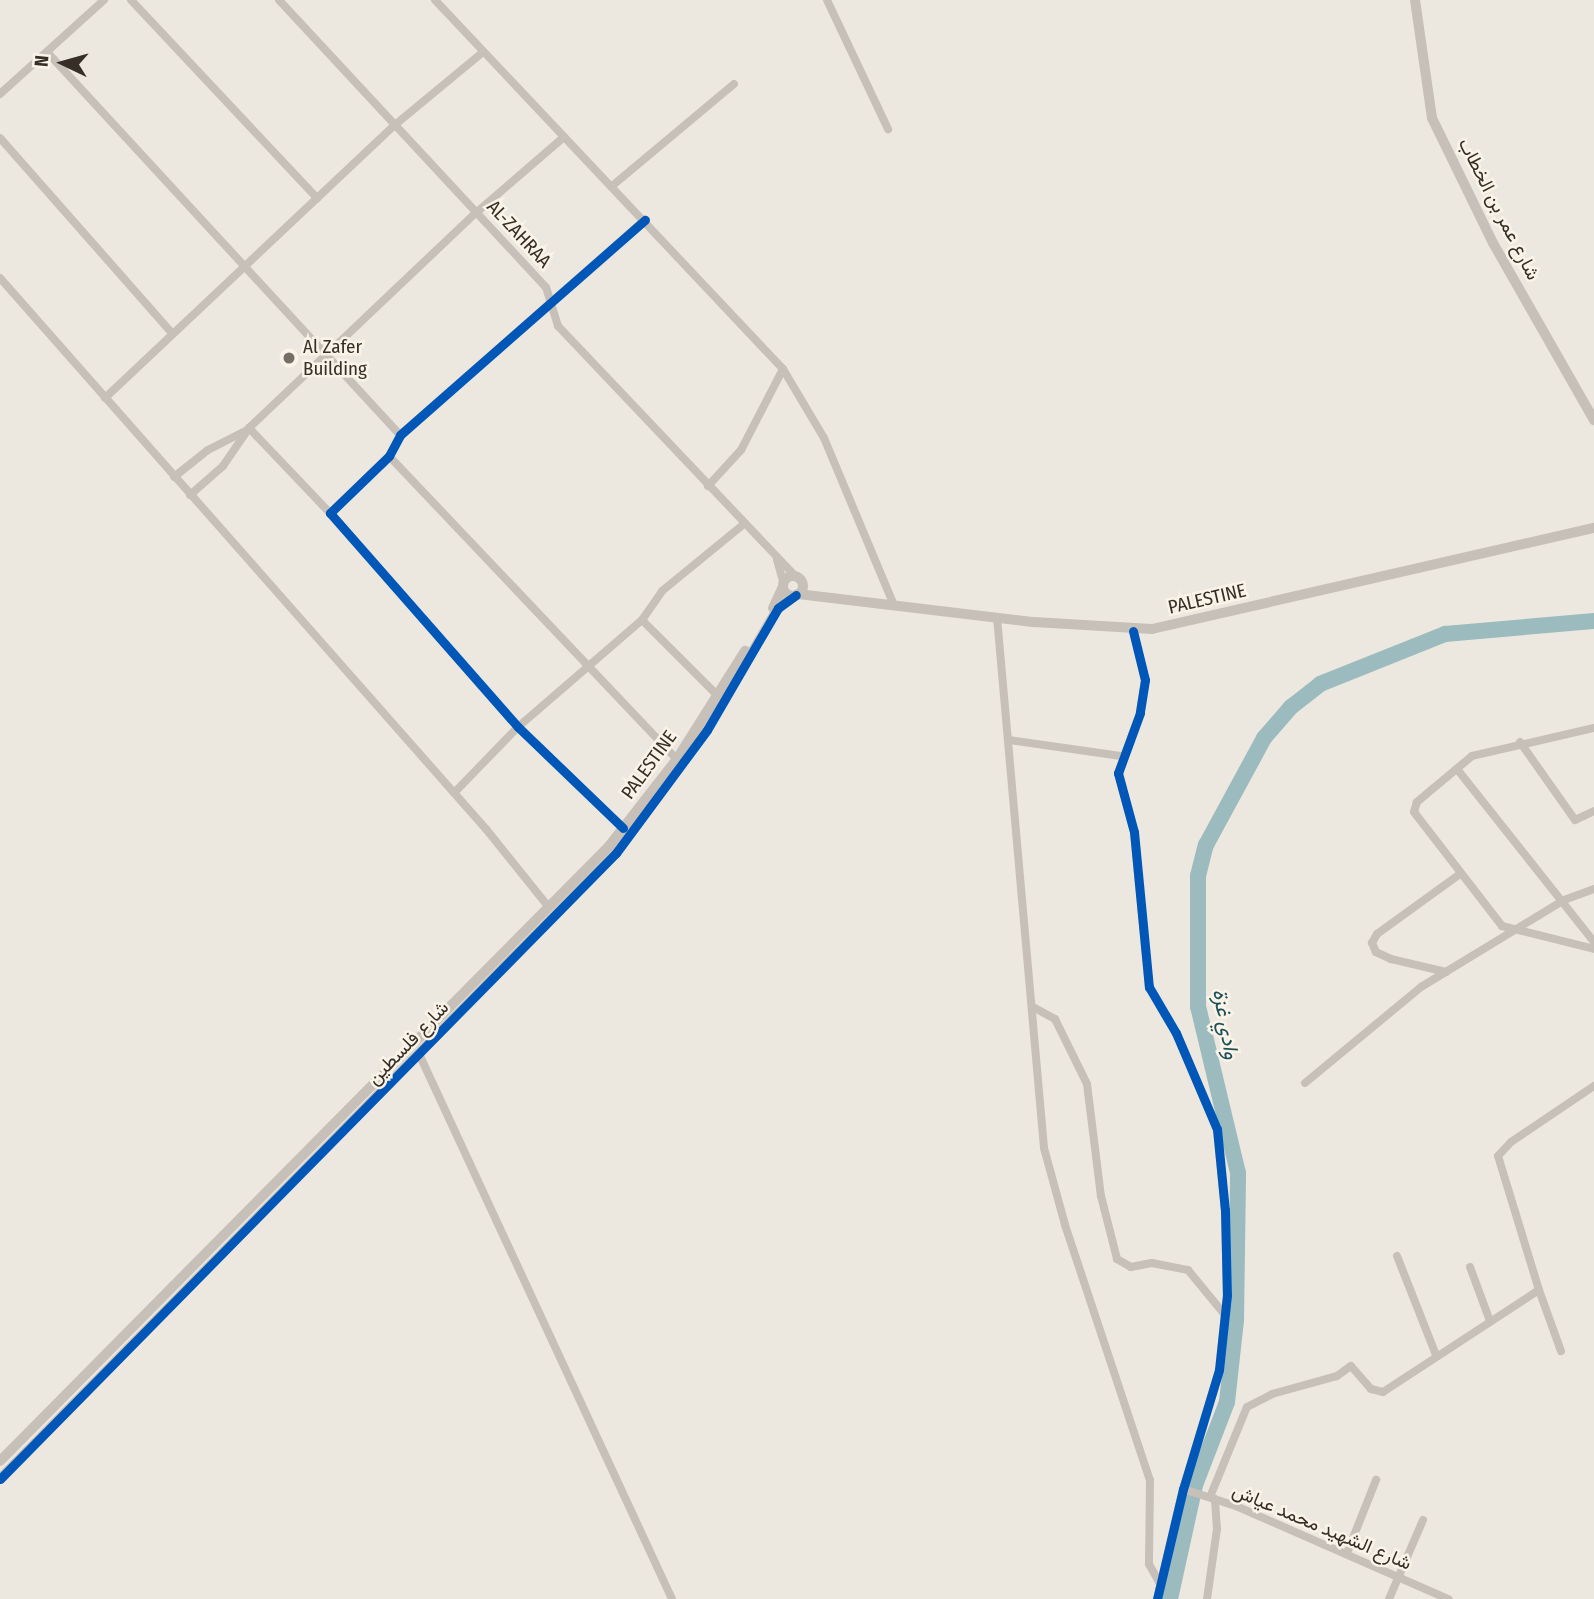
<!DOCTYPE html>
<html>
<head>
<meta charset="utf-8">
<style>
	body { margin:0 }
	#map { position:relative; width:1594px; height:1599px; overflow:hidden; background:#ece8e0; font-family:"Fira Sans Condensed",Vazirmatn,sans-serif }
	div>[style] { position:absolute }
	.river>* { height:16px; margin:-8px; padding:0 8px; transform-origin:8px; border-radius:8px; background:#9cbbbe }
	.minor>* { height:8px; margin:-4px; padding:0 4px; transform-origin:4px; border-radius:4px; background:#c6c0b9 }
	.tertiary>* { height:10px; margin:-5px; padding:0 5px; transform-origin:5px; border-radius:5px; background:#c6c0b9 }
	.tertiary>.ring { margin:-5px; padding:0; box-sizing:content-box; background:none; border:10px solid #c6c0b9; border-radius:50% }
	.cycleway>* { height:9px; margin:-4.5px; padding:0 4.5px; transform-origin:4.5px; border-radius:4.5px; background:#0057b8 }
	.dots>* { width:19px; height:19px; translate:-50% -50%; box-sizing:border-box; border:4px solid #faf3e7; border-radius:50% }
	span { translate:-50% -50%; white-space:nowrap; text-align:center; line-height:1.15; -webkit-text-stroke:5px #faf3e7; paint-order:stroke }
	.street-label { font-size:19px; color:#372e27 }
	.poi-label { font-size:19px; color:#372e27 }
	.left { translate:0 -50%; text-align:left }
	.water-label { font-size:21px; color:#1c4f59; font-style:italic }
	.north { position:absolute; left:28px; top:28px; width:70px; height:70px; -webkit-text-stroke:5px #faf3e7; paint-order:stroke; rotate:275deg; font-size:19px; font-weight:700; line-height:28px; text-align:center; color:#372e27 }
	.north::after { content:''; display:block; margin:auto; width:24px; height:32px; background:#372e27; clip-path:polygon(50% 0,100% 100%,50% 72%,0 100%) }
</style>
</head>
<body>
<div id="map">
	<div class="river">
		<i style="left:1170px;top:1599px;width:117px;rotate:-77.6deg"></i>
		<i style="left:1195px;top:1485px;width:89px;rotate:-68.9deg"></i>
		<i style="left:1227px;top:1402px;width:81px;rotate:-83.7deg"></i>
		<i style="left:1236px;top:1321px;width:148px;rotate:-89.2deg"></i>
		<i style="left:1238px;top:1173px;width:171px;rotate:-103.5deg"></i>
		<i style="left:1198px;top:1007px;width:131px;rotate:-90deg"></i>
		<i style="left:1198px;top:876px;width:32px;rotate:-76deg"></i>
		<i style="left:1206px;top:845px;width:122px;rotate:-61.5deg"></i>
		<i style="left:1264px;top:738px;width:41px;rotate:-48.9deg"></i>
		<i style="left:1291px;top:707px;width:37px;rotate:-38deg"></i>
		<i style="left:1320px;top:684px;width:135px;rotate:-21.8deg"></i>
		<i style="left:1445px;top:634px;width:150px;rotate:-5deg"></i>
	</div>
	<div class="minor">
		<i style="left:131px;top:0;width:272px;rotate:46.8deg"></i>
		<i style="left:279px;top:0;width:392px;rotate:47.1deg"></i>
		<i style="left:546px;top:287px;width:41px;rotate:72.9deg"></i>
		<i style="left:558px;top:326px;width:347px;rotate:46.5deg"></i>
		<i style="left:435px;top:0;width:507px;rotate:46.68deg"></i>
		<i style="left:783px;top:369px;width:91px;rotate:117.4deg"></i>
		<i style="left:741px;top:450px;width:49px;rotate:132.5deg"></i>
		<i style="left:827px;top:0;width:143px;rotate:64.7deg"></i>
		<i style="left:47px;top:52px;width:521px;rotate:47.33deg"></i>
		<i style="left:0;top:94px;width:140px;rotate:-42.1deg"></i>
		<i style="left:0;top:138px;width:261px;rotate:48.6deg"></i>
		<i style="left:612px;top:186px;width:159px;rotate:-39.9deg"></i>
		<i style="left:0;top:278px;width:735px;rotate:48.59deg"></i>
		<i style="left:486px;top:829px;width:99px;rotate:51.2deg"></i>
		<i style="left:783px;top:369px;width:80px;rotate:59.3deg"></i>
		<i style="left:824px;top:438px;width:179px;rotate:67.3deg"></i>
		<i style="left:105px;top:398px;width:400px;rotate:-43.3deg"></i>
		<i style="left:396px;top:124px;width:113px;rotate:-39.6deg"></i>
		<i style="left:249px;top:428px;width:117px;rotate:46.4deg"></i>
		<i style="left:389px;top:456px;width:418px;rotate:46.5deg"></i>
		<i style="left:174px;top:477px;width:43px;rotate:-38.5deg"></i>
		<i style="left:208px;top:450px;width:44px;rotate:-27.1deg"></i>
		<i style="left:190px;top:495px;width:44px;rotate:-41.3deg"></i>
		<i style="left:223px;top:466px;width:46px;rotate:-55.6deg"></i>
		<i style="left:249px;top:428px;width:314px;rotate:-43.5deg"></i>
		<i style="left:477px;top:212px;width:115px;rotate:-40.8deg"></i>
		<i style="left:777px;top:560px;width:25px;rotate:74deg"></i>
		<i style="left:997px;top:617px;width:533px;rotate:84.94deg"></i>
		<i style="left:1044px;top:1148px;width:80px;rotate:74.7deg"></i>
		<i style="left:1065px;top:1225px;width:269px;rotate:71.6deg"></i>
		<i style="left:1150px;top:1480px;width:84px;rotate:90.7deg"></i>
		<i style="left:1149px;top:1564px;width:23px;rotate:61deg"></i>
		<i style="left:642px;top:620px;width:106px;rotate:45deg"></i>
		<i style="left:1133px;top:631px;width:50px;rotate:76.2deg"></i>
		<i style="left:1145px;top:680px;width:33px;rotate:99deg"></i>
		<i style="left:1140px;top:713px;width:64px;rotate:110.1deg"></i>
		<i style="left:1118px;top:773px;width:61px;rotate:74.8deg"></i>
		<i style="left:1134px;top:832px;width:156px;rotate:84.5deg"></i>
		<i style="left:1149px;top:987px;width:53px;rotate:59.6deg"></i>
		<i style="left:1176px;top:1033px;width:104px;rotate:66.9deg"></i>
		<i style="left:1217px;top:1129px;width:81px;rotate:84.4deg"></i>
		<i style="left:1225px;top:1210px;width:85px;rotate:88.7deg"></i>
		<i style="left:1227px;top:1295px;width:75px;rotate:96.1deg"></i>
		<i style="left:1219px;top:1370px;width:124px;rotate:106.8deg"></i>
		<i style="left:1183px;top:1489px;width:113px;rotate:103.3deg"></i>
		<i style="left:1594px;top:728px;width:125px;rotate:167.1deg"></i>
		<i style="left:1472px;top:756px;width:72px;rotate:140.1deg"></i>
		<i style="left:1417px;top:802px;width:10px;rotate:107deg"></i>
		<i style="left:1414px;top:812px;width:144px;rotate:52.3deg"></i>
		<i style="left:1502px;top:926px;width:95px;rotate:14deg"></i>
		<i style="left:1009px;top:740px;width:113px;rotate:8.1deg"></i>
		<i style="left:1520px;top:742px;width:95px;rotate:54.8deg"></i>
		<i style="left:1575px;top:820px;width:21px;rotate:-25deg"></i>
		<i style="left:1457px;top:769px;width:221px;rotate:51.6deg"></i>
		<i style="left:454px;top:793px;width:92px;rotate:-45.9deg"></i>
		<i style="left:518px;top:727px;width:164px;rotate:-40.8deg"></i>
		<i style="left:642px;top:620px;width:35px;rotate:-55deg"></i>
		<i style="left:662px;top:591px;width:107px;rotate:-39.3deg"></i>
		<i style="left:623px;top:828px;width:146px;rotate:-136.1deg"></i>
		<i style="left:518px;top:727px;width:285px;rotate:-131.3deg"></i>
		<i style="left:330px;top:513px;width:82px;rotate:-44deg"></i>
		<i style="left:389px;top:456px;width:24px;rotate:-62deg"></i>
		<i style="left:400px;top:435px;width:326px;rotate:-41.3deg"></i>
		<i style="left:1446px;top:972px;width:57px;rotate:-166.7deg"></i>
		<i style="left:1391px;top:959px;width:17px;rotate:-155deg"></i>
		<i style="left:1376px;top:952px;width:10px;rotate:-114deg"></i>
		<i style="left:1372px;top:943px;width:10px;rotate:-61deg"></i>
		<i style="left:1377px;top:934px;width:102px;rotate:-35.9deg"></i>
		<i style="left:1033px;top:1007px;width:25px;rotate:29deg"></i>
		<i style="left:1055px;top:1019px;width:72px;rotate:63.8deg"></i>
		<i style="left:1087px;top:1084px;width:113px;rotate:82.9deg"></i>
		<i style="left:1101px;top:1196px;width:65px;rotate:75.7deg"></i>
		<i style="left:1117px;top:1259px;width:16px;rotate:30deg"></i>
		<i style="left:1131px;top:1267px;width:21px;rotate:-11deg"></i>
		<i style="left:1152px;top:1263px;width:37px;rotate:11deg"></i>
		<i style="left:1188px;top:1270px;width:58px;rotate:50.6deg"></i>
		<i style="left:420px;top:1056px;width:599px;rotate:65.1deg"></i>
		<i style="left:1305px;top:1083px;width:151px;rotate:-39.6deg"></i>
		<i style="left:1421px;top:987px;width:167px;rotate:-31.3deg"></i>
		<i style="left:1564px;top:900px;width:32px;rotate:-20deg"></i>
		<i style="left:1397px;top:1256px;width:106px;rotate:68.5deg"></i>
		<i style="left:1470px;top:1267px;width:58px;rotate:69.7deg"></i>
		<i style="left:1539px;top:1290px;width:65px;rotate:70.2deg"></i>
		<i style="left:1183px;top:1489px;width:56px;rotate:17.8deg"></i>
		<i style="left:1236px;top:1506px;width:232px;rotate:23.7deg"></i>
		<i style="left:1210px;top:1497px;width:97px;rotate:-67.7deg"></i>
		<i style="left:1247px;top:1407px;width:28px;rotate:-27deg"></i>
		<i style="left:1272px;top:1394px;width:67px;rotate:-15.5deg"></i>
		<i style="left:1337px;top:1376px;width:17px;rotate:-36deg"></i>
		<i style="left:1351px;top:1366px;width:30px;rotate:49deg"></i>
		<i style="left:1371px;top:1389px;width:12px;rotate:14deg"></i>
		<i style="left:1383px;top:1392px;width:186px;rotate:-33.2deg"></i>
		<i style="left:1539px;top:1290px;width:140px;rotate:-107deg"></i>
		<i style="left:1498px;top:1156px;width:19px;rotate:-47deg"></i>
		<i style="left:1511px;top:1142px;width:100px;rotate:-34deg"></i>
		<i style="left:1347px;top:1553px;width:79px;rotate:-68.3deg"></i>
		<i style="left:1207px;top:1599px;width:71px;rotate:-81.9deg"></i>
		<i style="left:1217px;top:1529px;width:30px;rotate:-94deg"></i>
		<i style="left:1389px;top:1599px;width:86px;rotate:-66.7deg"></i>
	</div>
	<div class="tertiary">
		<i style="left:1415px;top:0;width:119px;rotate:81.8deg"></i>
		<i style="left:1432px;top:118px;width:139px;rotate:64deg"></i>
		<i style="left:1493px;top:243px;width:204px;rotate:60.3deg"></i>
		<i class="ring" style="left:783px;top:576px;width:10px;height:10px"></i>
		<i style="left:798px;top:594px;width:238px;rotate:6.8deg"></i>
		<i style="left:1034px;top:622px;width:118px;rotate:3.4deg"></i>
		<i style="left:1152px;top:629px;width:453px;rotate:-12.9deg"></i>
		<i style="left:773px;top:608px;width:23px;rotate:-65deg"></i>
		<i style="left:0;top:1461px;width:866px;rotate:-45.28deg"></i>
		<i style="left:609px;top:846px;width:110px;rotate:-52deg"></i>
		<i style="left:677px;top:759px;width:128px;rotate:-57.8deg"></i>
		<i style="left:0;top:1479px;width:878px;rotate:-45.46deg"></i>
		<i style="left:616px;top:853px;width:153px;rotate:-53.5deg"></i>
		<i style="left:707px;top:730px;width:141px;rotate:-59.8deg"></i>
		<i style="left:778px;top:608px;width:22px;rotate:-36deg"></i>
	</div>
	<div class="cycleway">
		<i style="left:1133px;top:631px;width:50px;rotate:76.2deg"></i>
		<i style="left:1145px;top:680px;width:33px;rotate:99deg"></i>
		<i style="left:1140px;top:713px;width:64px;rotate:110.1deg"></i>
		<i style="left:1118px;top:773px;width:61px;rotate:74.8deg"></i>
		<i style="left:1134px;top:832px;width:156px;rotate:84.5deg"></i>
		<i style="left:1149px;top:987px;width:53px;rotate:59.6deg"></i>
		<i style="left:1176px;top:1033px;width:104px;rotate:66.9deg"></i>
		<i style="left:1217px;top:1129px;width:81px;rotate:84.4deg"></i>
		<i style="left:1225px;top:1210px;width:85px;rotate:88.7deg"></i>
		<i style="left:1227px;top:1295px;width:75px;rotate:96.1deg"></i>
		<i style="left:1219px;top:1370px;width:124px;rotate:106.8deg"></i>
		<i style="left:1183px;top:1489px;width:113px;rotate:103.3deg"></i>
		<i style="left:623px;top:828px;width:146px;rotate:-136.1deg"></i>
		<i style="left:518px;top:727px;width:285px;rotate:-131.3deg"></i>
		<i style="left:330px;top:513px;width:82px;rotate:-44deg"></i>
		<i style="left:389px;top:456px;width:24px;rotate:-62deg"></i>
		<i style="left:400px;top:435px;width:326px;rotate:-41.3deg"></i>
		<i style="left:0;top:1479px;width:878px;rotate:-45.46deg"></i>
		<i style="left:616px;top:853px;width:153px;rotate:-53.5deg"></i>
		<i style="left:707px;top:730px;width:141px;rotate:-59.8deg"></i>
		<i style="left:778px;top:608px;width:22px;rotate:-36deg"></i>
	</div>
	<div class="dots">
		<i style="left:289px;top:358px;background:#766f68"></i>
	</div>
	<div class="street-label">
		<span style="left:1499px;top:209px;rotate:63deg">شارع عمر بن الخطاب</span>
		<span style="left:519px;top:234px;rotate:47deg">AL-ZAHRAA</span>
		<span style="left:1207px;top:599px;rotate:-13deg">PALESTINE</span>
		<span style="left:649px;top:765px;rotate:-54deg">PALESTINE</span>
		<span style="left:408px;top:1043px;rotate:-46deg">شارع فلسطين</span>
		<span style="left:1322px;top:1527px;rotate:23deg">شارع الشهيد محمد عياش</span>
	</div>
	<div class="poi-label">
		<span class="left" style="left:303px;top:358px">Al Zafer<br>Building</span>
	</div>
	<div class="water-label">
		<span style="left:1226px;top:1024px;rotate:80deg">وادي غزة</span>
	</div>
	<div class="north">N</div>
</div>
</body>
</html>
